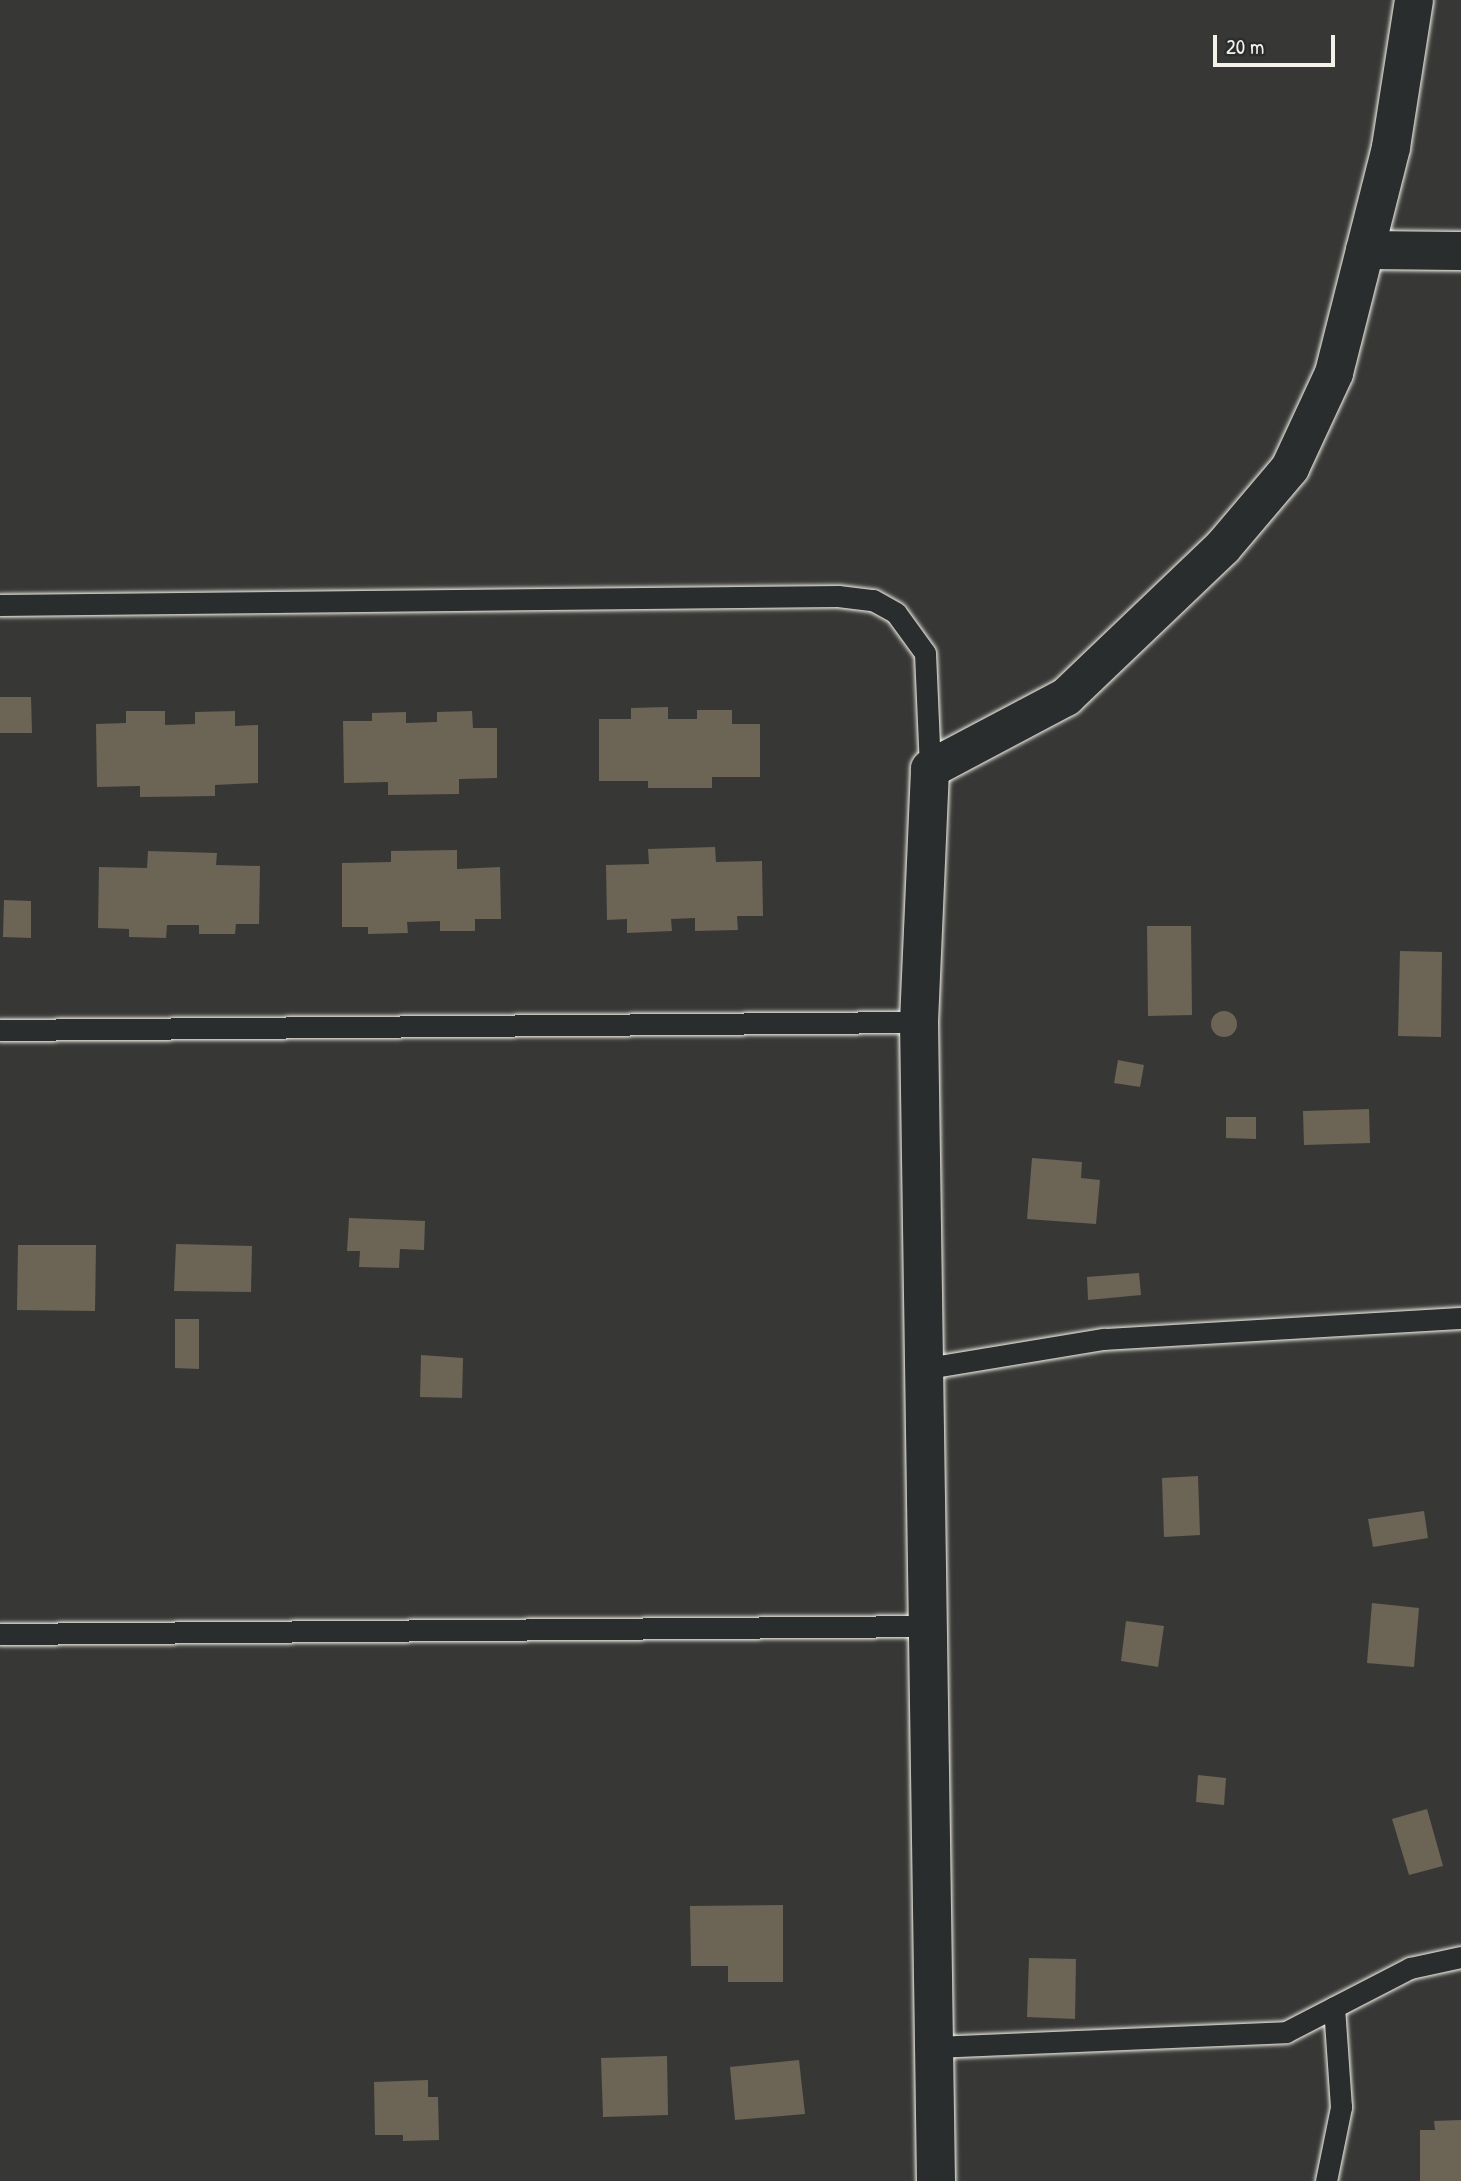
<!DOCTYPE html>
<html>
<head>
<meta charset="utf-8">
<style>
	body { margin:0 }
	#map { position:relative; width:1461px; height:2181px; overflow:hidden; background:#373836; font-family:"Patrick Hand",sans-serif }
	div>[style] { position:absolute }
	.building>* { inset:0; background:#6c6454 }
	.round { border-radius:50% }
	.roads { filter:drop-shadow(0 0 2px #f4f1e8) drop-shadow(0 0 2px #f4f1e8) }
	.service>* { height:21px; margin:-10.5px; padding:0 10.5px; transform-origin:10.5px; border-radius:10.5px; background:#2a2d2e }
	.minor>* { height:38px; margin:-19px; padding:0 19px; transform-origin:19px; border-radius:19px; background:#2a2d2e }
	span { translate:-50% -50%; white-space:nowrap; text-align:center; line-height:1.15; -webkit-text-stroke:5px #2a2d2e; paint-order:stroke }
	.scale { position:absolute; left:1213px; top:35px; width:122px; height:32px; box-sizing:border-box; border:4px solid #f4f1e8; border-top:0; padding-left:9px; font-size:21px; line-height:24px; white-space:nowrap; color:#f4f1e8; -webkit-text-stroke:5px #2a2d2e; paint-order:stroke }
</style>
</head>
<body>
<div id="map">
	<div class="building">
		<i style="clip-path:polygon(0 697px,31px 697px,32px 733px,0 733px)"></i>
		<i style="clip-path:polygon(668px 707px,668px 719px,697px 719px,697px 710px,732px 710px,732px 724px,760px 724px,760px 777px,712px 777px,712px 788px,648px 788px,648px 781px,599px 781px,599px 719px,631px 719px,631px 708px)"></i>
		<i style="clip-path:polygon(126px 711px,165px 711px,165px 725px,195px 724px,195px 712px,235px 711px,235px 726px,258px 725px,258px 783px,215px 785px,215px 796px,140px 797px,140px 786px,97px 787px,96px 724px,126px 723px)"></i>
		<i style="clip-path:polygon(472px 711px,473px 728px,497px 728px,497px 778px,459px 779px,459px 794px,388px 795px,388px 782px,344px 783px,343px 721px,372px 721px,372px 713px,406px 712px,406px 723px,437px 722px,437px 712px)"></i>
		<i style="clip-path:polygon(715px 847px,716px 862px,762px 861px,763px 916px,737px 916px,738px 930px,695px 931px,695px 918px,671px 919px,672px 931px,627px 933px,627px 919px,607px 920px,606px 865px,649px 864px,648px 849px)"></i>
		<i style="clip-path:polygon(457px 850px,457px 869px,500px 867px,501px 919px,475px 919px,475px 931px,440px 931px,440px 921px,407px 922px,408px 933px,368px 934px,368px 927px,342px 927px,342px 863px,391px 862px,391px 851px)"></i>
		<i style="clip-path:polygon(148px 851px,217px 853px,216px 865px,260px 866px,259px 924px,236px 924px,235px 934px,199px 934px,199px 925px,167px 925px,166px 938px,129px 937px,129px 929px,98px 928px,99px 867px,147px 868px)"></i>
		<i style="clip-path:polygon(4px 900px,31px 901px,31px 938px,3px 937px)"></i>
		<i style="clip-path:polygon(1147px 926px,1191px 926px,1192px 1015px,1148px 1016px)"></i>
		<i style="clip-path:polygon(1400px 951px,1442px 952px,1441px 1037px,1398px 1036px)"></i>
		<i class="round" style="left:1211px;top:1011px;width:26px;height:26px"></i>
		<i style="clip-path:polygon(1118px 1060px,1144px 1065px,1140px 1087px,1114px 1083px)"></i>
		<i style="clip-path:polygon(1369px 1109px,1370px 1143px,1304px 1145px,1303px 1111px)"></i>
		<i style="clip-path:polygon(1226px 1117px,1256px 1117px,1256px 1139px,1226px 1138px)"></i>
		<i style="clip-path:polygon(1032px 1158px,1082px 1162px,1081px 1178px,1100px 1180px,1096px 1224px,1027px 1219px)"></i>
		<i style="clip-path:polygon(349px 1218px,425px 1221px,424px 1250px,400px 1249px,399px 1268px,359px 1267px,360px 1251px,347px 1251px)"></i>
		<i style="clip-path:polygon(176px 1244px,252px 1246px,251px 1292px,174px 1291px)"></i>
		<i style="clip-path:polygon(18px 1245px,96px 1245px,95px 1311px,17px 1310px)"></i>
		<i style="clip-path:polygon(1139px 1273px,1141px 1295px,1088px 1300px,1087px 1277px)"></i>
		<i style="clip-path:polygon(175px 1319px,199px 1319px,199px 1369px,175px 1368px)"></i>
		<i style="clip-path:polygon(421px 1355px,463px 1358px,462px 1398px,420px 1397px)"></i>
		<i style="clip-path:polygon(1198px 1476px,1200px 1535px,1164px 1537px,1162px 1478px)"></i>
		<i style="clip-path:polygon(1424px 1511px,1428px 1538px,1373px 1547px,1368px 1519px)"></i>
		<i style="clip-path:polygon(1372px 1603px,1419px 1608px,1414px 1667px,1367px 1663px)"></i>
		<i style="clip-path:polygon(1126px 1621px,1164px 1626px,1158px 1667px,1121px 1661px)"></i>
		<i style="clip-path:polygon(1198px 1775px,1226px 1778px,1224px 1805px,1196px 1802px)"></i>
		<i style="clip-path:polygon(1427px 1809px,1443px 1866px,1409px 1875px,1392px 1819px)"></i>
		<i style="clip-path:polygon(783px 1905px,783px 1982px,728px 1982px,728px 1966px,691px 1966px,690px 1906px)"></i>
		<i style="clip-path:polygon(1029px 1958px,1076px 1959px,1075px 2019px,1027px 2017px)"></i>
		<i style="clip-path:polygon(667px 2056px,668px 2115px,603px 2117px,601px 2058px)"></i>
		<i style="clip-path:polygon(799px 2060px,805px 2114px,735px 2120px,730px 2067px)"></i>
		<i style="clip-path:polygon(428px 2080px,428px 2097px,438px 2097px,439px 2140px,403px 2141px,403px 2135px,375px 2135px,374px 2082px)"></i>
		<i style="clip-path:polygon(1461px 2120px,1461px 2181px,1420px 2181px,1420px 2130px,1435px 2130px,1434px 2121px)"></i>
	</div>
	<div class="roads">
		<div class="service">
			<i style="left:0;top:605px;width:838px;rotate:-0.62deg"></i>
			<i style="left:838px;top:596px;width:35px;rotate:7deg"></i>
			<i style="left:873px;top:600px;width:26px;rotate:29deg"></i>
			<i style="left:896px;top:613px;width:49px;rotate:54.1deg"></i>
			<i style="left:925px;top:653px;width:116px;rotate:87.5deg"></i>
			<i style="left:0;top:1030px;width:919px;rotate:-0.5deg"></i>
			<i style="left:922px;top:1369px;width:184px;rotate:-9.4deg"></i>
			<i style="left:1104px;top:1339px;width:358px;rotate:-3.4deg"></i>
			<i style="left:0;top:1634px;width:927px;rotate:-0.49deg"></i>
			<i style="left:933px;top:2047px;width:353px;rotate:-2.4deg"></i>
			<i style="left:1286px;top:2032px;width:140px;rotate:-27.3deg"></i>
			<i style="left:1410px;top:1968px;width:52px;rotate:-12.2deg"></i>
			<i style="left:1326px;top:2181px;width:76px;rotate:-78.5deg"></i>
			<i style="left:1341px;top:2107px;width:100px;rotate:-94deg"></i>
		</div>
		<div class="minor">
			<i style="left:1365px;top:250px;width:96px;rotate:0.6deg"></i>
			<i style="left:936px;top:2181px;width:1159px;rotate:-90.84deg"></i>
			<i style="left:919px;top:1022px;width:253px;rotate:-87.5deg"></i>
			<i style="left:930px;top:769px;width:154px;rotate:-27.9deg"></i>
			<i style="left:1066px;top:697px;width:217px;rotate:-43.7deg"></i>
			<i style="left:1223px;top:547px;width:104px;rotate:-49.7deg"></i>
			<i style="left:1290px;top:468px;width:105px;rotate:-65.1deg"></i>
			<i style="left:1334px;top:373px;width:233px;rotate:-75.8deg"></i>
			<i style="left:1391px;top:147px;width:149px;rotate:-81.1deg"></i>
		</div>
	</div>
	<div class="scale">20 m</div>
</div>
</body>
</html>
